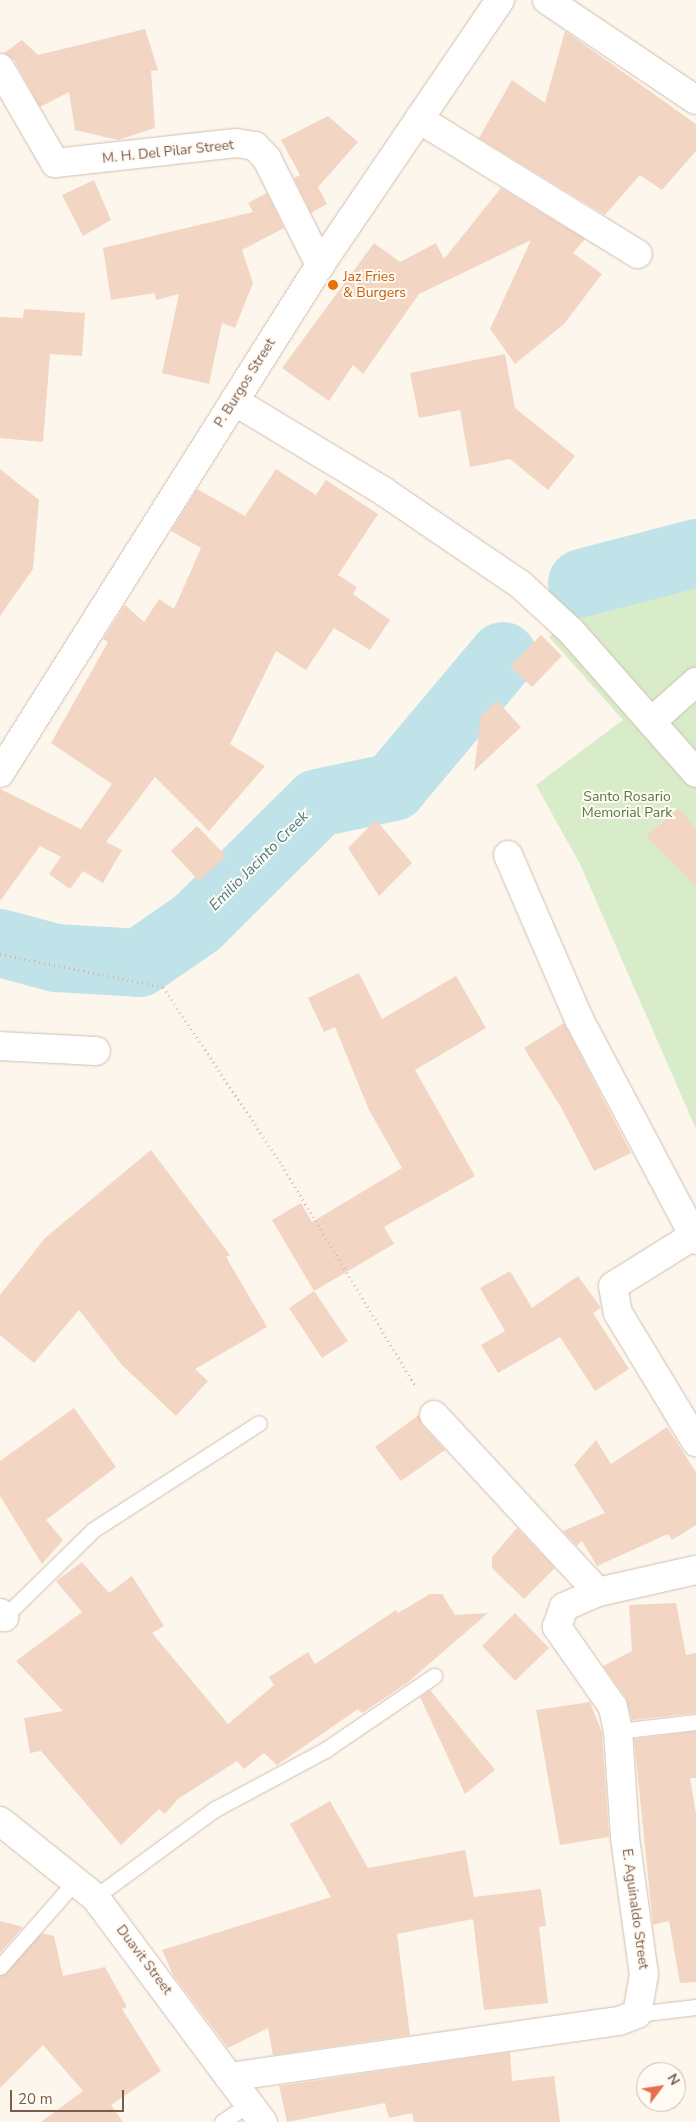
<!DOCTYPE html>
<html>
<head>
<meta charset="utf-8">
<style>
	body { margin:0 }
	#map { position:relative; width:696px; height:2122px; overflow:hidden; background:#fdf6ec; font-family:"Nunito Sans",sans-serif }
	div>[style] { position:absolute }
	.green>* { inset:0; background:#d8ecc9 }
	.river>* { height:68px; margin:-34px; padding:0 34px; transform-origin:34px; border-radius:34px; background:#bfe3e8 }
	.building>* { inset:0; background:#f3d5c3 }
	.path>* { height:3px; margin-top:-1.5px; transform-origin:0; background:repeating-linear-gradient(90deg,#d9b8a5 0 1px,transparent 0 5px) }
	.roads { filter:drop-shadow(0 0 1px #d1beb0) drop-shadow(0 0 1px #d1beb0) }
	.service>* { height:15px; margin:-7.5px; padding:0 7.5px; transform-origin:7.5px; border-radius:7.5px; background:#fff }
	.minor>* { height:28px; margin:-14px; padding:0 14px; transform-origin:14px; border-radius:14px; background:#fff }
	.tertiary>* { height:28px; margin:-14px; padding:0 14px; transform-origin:14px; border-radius:14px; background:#fff }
	.dots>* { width:14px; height:14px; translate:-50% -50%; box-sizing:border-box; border:2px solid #fffaf3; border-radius:50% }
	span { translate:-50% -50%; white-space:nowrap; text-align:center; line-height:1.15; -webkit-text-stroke:4px #fffaf3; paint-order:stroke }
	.street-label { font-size:14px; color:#7a5c4d }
	.food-label { font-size:14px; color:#c56008 }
	.left { translate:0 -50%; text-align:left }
	.park-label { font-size:14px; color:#537a41 }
	.water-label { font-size:15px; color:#437c86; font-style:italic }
	.north { position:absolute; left:636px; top:2062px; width:50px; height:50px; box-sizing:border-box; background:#fffaf3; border:1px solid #cabbb1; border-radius:50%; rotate:59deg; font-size:14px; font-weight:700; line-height:20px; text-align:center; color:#7a5c4d }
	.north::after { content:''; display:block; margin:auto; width:18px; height:22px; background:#e76f51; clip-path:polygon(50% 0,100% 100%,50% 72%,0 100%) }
	.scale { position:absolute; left:10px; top:2090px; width:114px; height:22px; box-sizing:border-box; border:2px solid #7a5c4d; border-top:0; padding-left:6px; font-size:15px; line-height:18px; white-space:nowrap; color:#7a5c4d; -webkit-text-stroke:4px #fffaf3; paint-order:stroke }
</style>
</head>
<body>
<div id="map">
	<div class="green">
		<i style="clip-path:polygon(696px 580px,696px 1129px,580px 864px,536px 785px,623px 720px,549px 637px,584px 610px)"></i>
	</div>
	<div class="river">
		<i style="left:582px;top:583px;width:118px;rotate:-14.7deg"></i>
		<i style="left:0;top:943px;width:58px;rotate:15deg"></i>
		<i style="left:56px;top:958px;width:83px;rotate:3.4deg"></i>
		<i style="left:139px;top:963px;width:70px;rotate:-34.6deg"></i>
		<i style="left:197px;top:923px;width:170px;rotate:-44.8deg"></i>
		<i style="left:318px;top:803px;width:77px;rotate:-12deg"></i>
		<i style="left:393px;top:787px;width:171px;rotate:-50deg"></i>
	</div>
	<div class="building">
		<i style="clip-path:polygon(145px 29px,158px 70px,151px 71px,155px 128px,118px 140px,75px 130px,69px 92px,40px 107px,14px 60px,4px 53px,22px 40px,38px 55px)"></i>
		<i style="clip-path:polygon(565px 31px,696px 124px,696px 151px,662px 190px,640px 175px,605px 215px,479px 138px,512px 80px,545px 103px)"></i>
		<i style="clip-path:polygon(328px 116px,358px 142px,318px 187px,327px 204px,311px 213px,294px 178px,300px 175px,281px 140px)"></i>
		<i style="clip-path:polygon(94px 180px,111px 220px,83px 236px,62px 195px)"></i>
		<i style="clip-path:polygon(501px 188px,585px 239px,573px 253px,602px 274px,564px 324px,515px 364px,490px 329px,531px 240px,419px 294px,363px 374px,353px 365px,329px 401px,282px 368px,374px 243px,400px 262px,436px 243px,444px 259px)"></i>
		<i style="clip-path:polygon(267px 193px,284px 228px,242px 250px,253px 283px,235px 328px,222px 323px,209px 384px,162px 373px,179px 294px,156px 300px,155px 293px,111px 300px,103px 248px,253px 212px,248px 203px)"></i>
		<i style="clip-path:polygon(24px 309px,85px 313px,82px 356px,50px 354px,43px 442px,0 438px,0 317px,23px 318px)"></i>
		<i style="clip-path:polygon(505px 354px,515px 408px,575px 456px,548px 490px,510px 459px,470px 467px,460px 410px,419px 418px,410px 373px)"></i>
		<i style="clip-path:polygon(0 469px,39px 500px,33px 569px,0 616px)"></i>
		<i style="clip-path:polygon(276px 469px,316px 495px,326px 480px,378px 514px,338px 575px,357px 587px,353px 594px,390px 620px,370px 650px,334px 628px,306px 670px,276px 651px,230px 744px,265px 766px,209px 831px,155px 777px,106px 842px,122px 850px,103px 883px,83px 871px,70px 889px,49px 874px,61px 857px,40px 846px,0 901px,0 789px,81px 829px,112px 784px,51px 743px,108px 642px,103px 639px,125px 605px,144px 622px,159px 599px,174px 609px,201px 548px,171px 531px,197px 489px,245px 516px)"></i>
		<i style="clip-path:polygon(541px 635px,562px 656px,532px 687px,510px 666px)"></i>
		<i style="clip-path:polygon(497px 701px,521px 727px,474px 771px,481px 716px)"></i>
		<i style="clip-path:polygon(679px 808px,696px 829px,696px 887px,646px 836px)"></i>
		<i style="clip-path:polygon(376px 820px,412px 863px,379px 896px,348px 848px)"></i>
		<i style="clip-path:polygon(197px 826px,226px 856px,199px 881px,171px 851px)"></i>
		<i style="clip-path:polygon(359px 973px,382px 1019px,456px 976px,486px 1028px,415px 1070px,475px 1176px,384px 1227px,394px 1244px,314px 1291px,272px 1220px,301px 1203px,312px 1222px,402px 1168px,369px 1110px,335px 1027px,324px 1032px,308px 998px)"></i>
		<i style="clip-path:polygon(564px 1023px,631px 1153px,594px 1171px,562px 1109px,524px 1048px)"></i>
		<i style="clip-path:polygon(151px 1150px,230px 1255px,226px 1257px,267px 1327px,195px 1369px,208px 1381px,176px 1416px,122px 1365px,79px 1310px,34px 1363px,0 1335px,0 1295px,45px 1238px)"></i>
		<i style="clip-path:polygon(510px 1271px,532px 1308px,578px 1276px,601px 1308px,593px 1313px,629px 1369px,595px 1391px,560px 1337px,498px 1373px,481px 1345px,505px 1331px,480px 1288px)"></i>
		<i style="clip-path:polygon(314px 1291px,348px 1341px,322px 1358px,289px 1308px)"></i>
		<i style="clip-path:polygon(74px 1408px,116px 1467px,46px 1520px,63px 1540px,42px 1564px,0 1496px,0 1461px)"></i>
		<i style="clip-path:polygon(419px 1415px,423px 1426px,445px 1450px,401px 1481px,375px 1447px)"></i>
		<i style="clip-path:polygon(667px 1427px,696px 1472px,696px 1525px,672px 1540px,668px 1534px,597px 1566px,582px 1541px,577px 1546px,563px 1531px,605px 1513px,574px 1465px,596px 1440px,611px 1464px)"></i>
		<i style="clip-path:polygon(517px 1528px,555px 1568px,524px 1599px,492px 1568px,492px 1557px)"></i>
		<i style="clip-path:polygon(82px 1562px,109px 1593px,132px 1576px,164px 1626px,152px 1633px,228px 1724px,274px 1685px,269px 1677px,308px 1652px,315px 1664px,396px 1610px,398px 1613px,430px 1594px,442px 1594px,455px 1615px,488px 1613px,407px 1683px,362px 1713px,358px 1709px,277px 1765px,264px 1753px,244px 1769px,237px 1761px,178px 1799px,165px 1814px,159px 1809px,121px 1845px,41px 1751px,30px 1753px,24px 1718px,63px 1711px,16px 1661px,82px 1612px,56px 1581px)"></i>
		<i style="clip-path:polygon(676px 1603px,686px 1655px,696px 1653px,696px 1713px,632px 1720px,626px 1698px,603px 1666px,632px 1651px,629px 1605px)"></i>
		<i style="clip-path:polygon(515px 1613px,549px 1648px,515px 1681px,482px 1646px)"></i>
		<i style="clip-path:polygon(430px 1690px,495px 1770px,465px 1794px,420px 1697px)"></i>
		<i style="clip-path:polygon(590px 1702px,602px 1733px,609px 1837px,560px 1845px,536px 1710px)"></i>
		<i style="clip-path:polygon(696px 1731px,696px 1778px,690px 1778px,696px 1814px,696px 1982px,680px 1983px,669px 1921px,653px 1925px,634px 1739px)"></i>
		<i style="clip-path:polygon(330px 1801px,368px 1868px,465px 1850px,474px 1897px,541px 1889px,546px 1926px,539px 1927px,548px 2003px,484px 2010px,473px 1919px,397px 1934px,410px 2035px,273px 2055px,268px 2028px,228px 2048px,173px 1975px,162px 1950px,331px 1897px,290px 1824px)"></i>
		<i style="clip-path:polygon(0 1921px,23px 1927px,0 1953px)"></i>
		<i style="clip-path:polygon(42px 1933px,54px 1936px,63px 1976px,105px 1967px,127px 2007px,122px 2009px,161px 2071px,111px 2105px,123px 2122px,41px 2122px,83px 2091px,43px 2045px,0 2088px,0 1976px)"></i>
		<i style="clip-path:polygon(510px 2052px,512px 2081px,554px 2076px,560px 2122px,414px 2122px,412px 2113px,389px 2118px,385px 2103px,287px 2122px,279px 2086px)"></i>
	</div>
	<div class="path">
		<i style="left:0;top:954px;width:166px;rotate:11.4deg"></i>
		<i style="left:163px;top:987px;width:214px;rotate:56.2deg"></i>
		<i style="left:282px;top:1165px;width:259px;rotate:58.9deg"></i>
	</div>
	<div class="roads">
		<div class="service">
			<i style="left:4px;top:1617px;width:124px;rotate:-44.3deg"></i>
			<i style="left:93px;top:1530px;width:197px;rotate:-32.8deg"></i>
			<i style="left:618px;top:1731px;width:79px;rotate:-6.6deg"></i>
			<i style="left:95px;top:1897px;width:149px;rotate:-36.3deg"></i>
			<i style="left:215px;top:1809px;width:125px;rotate:-28.2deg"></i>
			<i style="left:325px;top:1750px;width:132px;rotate:-34.2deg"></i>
			<i style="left:0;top:1967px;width:117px;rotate:-48.8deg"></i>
			<i style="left:637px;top:2014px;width:59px;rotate:-6.8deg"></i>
			<i style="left:222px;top:2122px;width:32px;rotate:-34deg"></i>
		</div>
		<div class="minor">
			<i style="left:547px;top:0;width:179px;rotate:33.9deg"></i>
			<i style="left:0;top:68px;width:110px;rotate:59.9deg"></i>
			<i style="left:55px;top:163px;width:182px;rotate:-6.3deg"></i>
			<i style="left:236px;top:143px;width:19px;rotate:9deg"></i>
			<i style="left:255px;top:146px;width:18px;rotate:47deg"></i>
			<i style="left:267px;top:159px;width:119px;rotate:63.4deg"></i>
			<i style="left:419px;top:119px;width:257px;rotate:31.7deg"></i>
			<i style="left:234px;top:401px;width:174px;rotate:31.1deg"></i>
			<i style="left:383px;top:491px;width:166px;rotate:34.2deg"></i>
			<i style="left:520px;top:584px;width:69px;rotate:42.7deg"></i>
			<i style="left:571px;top:631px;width:189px;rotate:48.6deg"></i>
			<i style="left:652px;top:721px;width:59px;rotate:-41.6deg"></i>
			<i style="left:508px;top:855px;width:179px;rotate:66.6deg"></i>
			<i style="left:579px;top:1019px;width:250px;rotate:62.1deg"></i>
			<i style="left:0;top:1046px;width:96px;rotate:3deg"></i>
			<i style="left:693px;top:1236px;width:94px;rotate:148deg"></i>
			<i style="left:613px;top:1286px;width:27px;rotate:80deg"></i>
			<i style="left:618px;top:1313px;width:151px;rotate:58.8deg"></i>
			<i style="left:434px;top:1415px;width:241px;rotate:47.2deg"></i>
			<i style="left:0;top:1613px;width:6px;rotate:45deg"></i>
			<i style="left:229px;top:2077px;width:394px;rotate:-8.2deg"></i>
			<i style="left:619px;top:2021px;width:19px;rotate:-21deg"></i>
			<i style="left:637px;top:2014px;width:40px;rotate:-80deg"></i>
			<i style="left:644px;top:1975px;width:138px;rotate:-97.9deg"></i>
			<i style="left:625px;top:1838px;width:107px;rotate:-93.7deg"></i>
			<i style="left:618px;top:1731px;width:25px;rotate:-102deg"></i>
			<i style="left:613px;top:1707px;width:98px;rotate:-125deg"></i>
			<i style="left:557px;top:1627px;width:21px;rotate:-71deg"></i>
			<i style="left:564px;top:1607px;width:37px;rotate:-24deg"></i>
			<i style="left:598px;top:1592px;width:100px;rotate:-12.7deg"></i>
		</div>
		<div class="tertiary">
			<i style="left:0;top:773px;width:600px;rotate:-57.79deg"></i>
			<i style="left:320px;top:265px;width:320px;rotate:-55.8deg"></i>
			<i style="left:0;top:1821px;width:122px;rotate:38.7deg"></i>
			<i style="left:95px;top:1897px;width:281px;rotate:53.3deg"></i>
		</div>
	</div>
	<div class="dots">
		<i style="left:333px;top:285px;background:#e8710a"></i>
	</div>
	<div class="street-label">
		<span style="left:168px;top:152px;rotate:-6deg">M. H. Del Pilar Street</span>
		<span style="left:245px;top:383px;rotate:-58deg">P. Burgos Street</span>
		<span style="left:635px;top:1909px;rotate:82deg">E. Aguinaldo Street</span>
		<span style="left:144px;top:1960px;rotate:53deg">Duavit Street</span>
	</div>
	<div class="food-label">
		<span class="left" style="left:343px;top:285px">Jaz Fries<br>&amp; Burgers</span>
	</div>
	<div class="park-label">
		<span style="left:627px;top:805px">Santo Rosario<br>Memorial Park</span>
	</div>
	<div class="water-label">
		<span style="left:259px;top:861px;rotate:-45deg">Emilio Jacinto Creek</span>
	</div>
	<div class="north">N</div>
	<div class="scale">20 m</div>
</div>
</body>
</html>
